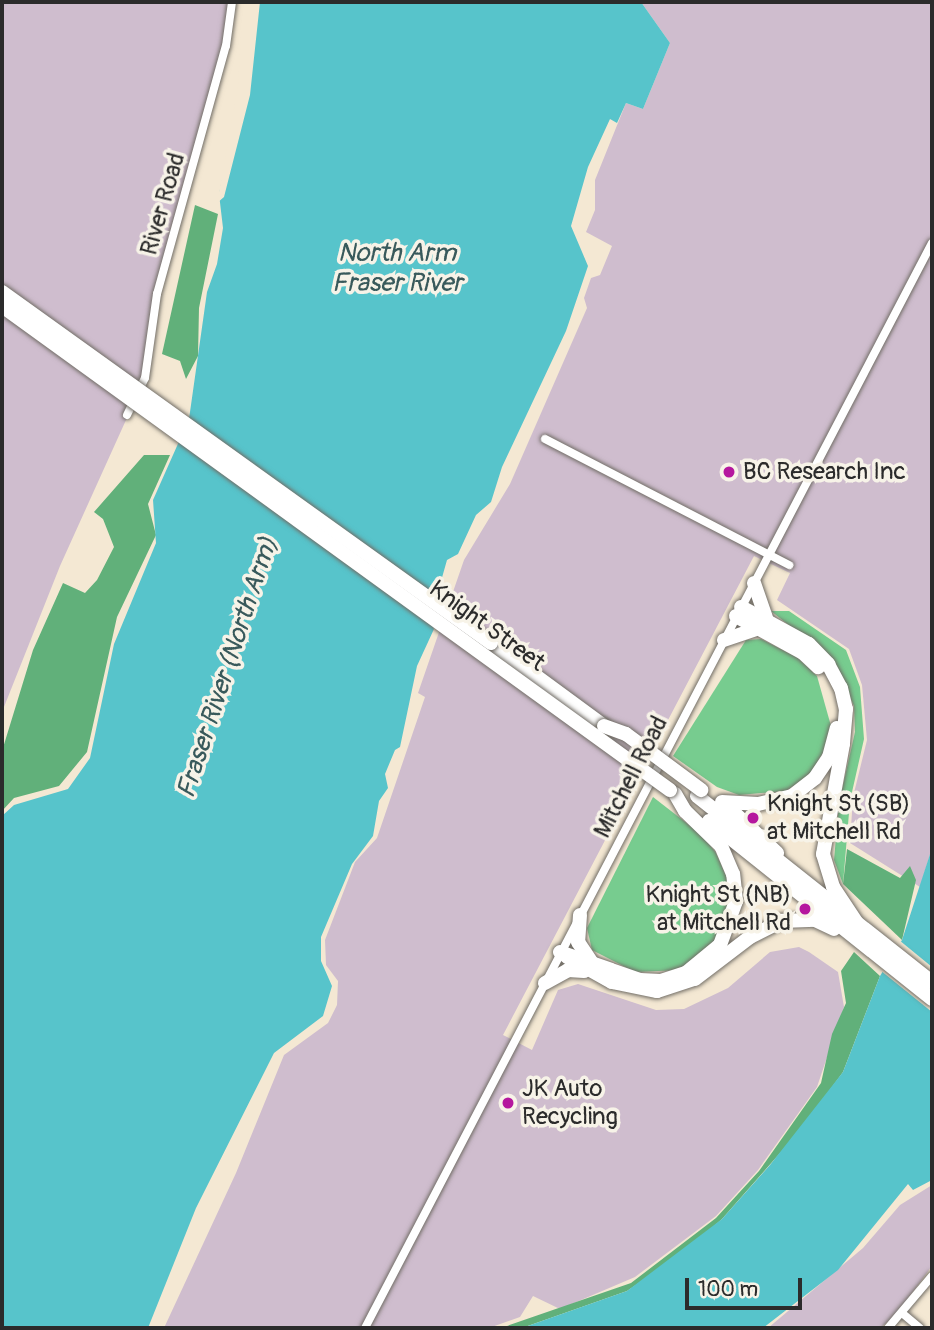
<!DOCTYPE html>
<html>
<head>
<meta charset="utf-8">
<style>
	body { margin:0 }
	#map { position:relative; width:934px; height:1330px; overflow:hidden; background:#f4e8d3; font-family:Pangolin,sans-serif }
	div>[style] { position:absolute }
	.industrial>* { inset:0; background:#cfbdce }
	.green>* { inset:0; background:#77cc8f }
	.forest>* { inset:0; background:#61b07a }
	.water>* { inset:0; background:#57c4cb }
	.pier>* { inset:0; background:#f4e8d3 }
	.roads { filter:drop-shadow(0 0 2px #716d66) drop-shadow(0 0 2px #716d66) }
	.minor>* { height:8px; margin:-4px; padding:0 4px; transform-origin:4px; border-radius:4px; background:#fff }
	.motorway>* { height:14px; margin:-7px; padding:0 7px; transform-origin:7px; border-radius:7px; background:#fff }
	.bridges { filter:drop-shadow(0 0 2px #716d66) drop-shadow(0 0 2px #716d66) }
	.motorway-bridge>* { height:14px; margin:-7px; padding:0 7px; transform-origin:7px; border-radius:7px; background:#fff }
	.dots>* { width:19px; height:19px; translate:-50% -50%; box-sizing:border-box; border:4px solid #f7f3e8; border-radius:50% }
	span { translate:-50% -50%; white-space:nowrap; text-align:center; line-height:1.15; -webkit-text-stroke:7px #f7f3e8; paint-order:stroke }
	.street-label { font-size:24px; color:#2b2b2b }
	.poi-label { font-size:24px; color:#2b2b2b }
	.left { translate:0 -50%; text-align:left }
	.right { translate:-100% -50%; text-align:right }
	.water-label { font-size:26px; color:#38595b; font-style:italic }
	.frame { position:absolute; inset:0; border:4px solid #2b2b2b; pointer-events:none }
	.scale { position:absolute; left:685px; top:1278px; width:117px; height:32px; box-sizing:border-box; border:4px solid #2b2b2b; border-top:0; padding-left:9px; font-size:21px; line-height:24px; white-space:nowrap; color:#2b2b2b; -webkit-text-stroke:5px #f7f3e8; paint-order:stroke }
</style>
</head>
<body>
<div id="map">
	<div class="industrial">
		<i style="clip-path:polygon(2px 2px,232px 2px,226px 46px,157px 294px,145px 378px,60px 566px,2px 712px)"></i>
		<i style="clip-path:polygon(641px 2px,932px 2px,932px 848px,920px 887px,850px 843px,853px 797px,867px 740px,862px 685px,849px 649px,777px 600px,790px 573px,754px 556px,503px 1035px,532px 1050px,558px 990px,578px 984px,656px 1010px,684px 1009px,728px 988px,770px 952px,799px 947px,809px 952px,838px 972px,844px 1007px,817px 1087px,758px 1170px,716px 1216px,635px 1277px,560px 1309px,533px 1296px,520px 1317px,489px 1328px,164px 1328px,236px 1173px,284px 1055px,328px 1023px,337px 1005px,338px 981px,326px 965px,325px 940px,355px 862px,377px 838px,425px 697px,418px 693px,464px 560px,510px 484px,587px 308px,584px 298px,591px 278px,600px 275px,612px 246px,586px 232px,595px 210px,595px 180px,626px 103px,643px 109px,670px 43px)"></i>
		<i style="clip-path:polygon(932px 1185px,932px 1266px,895px 1316px,880px 1328px,768px 1328px,863px 1248px,900px 1205px)"></i>
	</div>
	<div class="green">
		<i style="clip-path:polygon(771px 611px,789px 611px,846px 650px,860px 687px,864px 739px,850px 801px,843px 884px,834px 860px,839px 803px,855px 732px,854px 706px,833px 660px)"></i>
		<i style="clip-path:polygon(761px 639px,798px 658px,817px 676px,831px 726px,824px 751px,809px 776px,786px 791px,739px 795px,717px 787px,673px 756px,746px 640px)"></i>
		<i style="clip-path:polygon(653px 797px,702px 835px,716px 853px,731px 887px,726px 919px,714px 943px,682px 970px,635px 972px,592px 950px,587px 928px)"></i>
	</div>
	<div class="forest">
		<i style="clip-path:polygon(195px 205px,218px 214px,199px 308px,198px 356px,186px 379px,180px 361px,162px 354px)"></i>
		<i style="clip-path:polygon(144px 455px,170px 455px,148px 504px,156px 535px,117px 617px,87px 752px,59px 786px,14px 798px,2px 811px,2px 751px,33px 650px,63px 583px,85px 593px,97px 580px,114px 547px,103px 519px,94px 512px)"></i>
		<i style="clip-path:polygon(847px 849px,900px 878px,910px 866px,916px 880px,902px 940px,843px 884px)"></i>
		<i style="clip-path:polygon(854px 952px,880px 976px,843px 1072px,802px 1128px,722px 1219px,683px 1253px,627px 1291px,522px 1328px,501px 1328px,631px 1283px,716px 1218px,759px 1171px,821px 1083px,832px 1034px,846px 1003px,841px 971px)"></i>
	</div>
	<div class="water">
		<i style="clip-path:polygon(246px 2px,641px 2px,670px 43px,643px 109px,626px 103px,617px 123px,610px 119px,588px 167px,571px 226px,588px 266px,566px 331px,502px 467px,491px 502px,476px 515px,458px 554px,447px 560px,430px 620px,434px 629px,417px 666px,400px 747px,395px 750px,385px 774px,388px 788px,379px 801px,373px 836px,352px 864px,321px 937px,321px 961px,332px 986px,323px 1016px,274px 1053px,196px 1208px,148px 1328px,2px 1328px,2px 816px,14px 805px,68px 789px,90px 758px,114px 644px,156px 543px,153px 500px,189px 419px,207px 292px,217px 264px,223px 228px,219px 194px,241px 88px)"></i>
		<i style="clip-path:polygon(932px 848px,932px 1180px,913px 1190px,908px 1184px,838px 1270px,763px 1328px,522px 1328px,627px 1291px,722px 1219px,770px 1165px,843px 1072px,880px 976px,902px 940px)"></i>
	</div>
	<div class="pier">
		<i style="clip-path:polygon(243px 2px,260px 2px,250px 95px,224px 197px,217px 203px,238px 87px)"></i>
		<i style="clip-path:polygon(899px 940px,932px 967px,932px 1012px,880px 970px)"></i>
	</div>
	<div class="roads">
		<div class="minor">
			<i style="left:127px;top:415px;width:41px;rotate:-64.1deg"></i>
			<i style="left:145px;top:378px;width:85px;rotate:-81.9deg"></i>
			<i style="left:157px;top:294px;width:257px;rotate:-74.5deg"></i>
			<i style="left:226px;top:46px;width:44px;rotate:-82.2deg"></i>
			<i style="left:545px;top:439px;width:275px;rotate:27.3deg"></i>
			<i style="left:902px;top:1313px;width:23px;rotate:40deg"></i>
			<i style="left:365px;top:1328px;width:1224px;rotate:-62.41deg"></i>
			<i style="left:888px;top:1328px;width:68px;rotate:-49.8deg"></i>
		</div>
		<div class="motorway">
			<i style="left:754px;top:583px;width:39px;rotate:71deg"></i>
			<i style="left:741px;top:607px;width:77px;rotate:28.6deg"></i>
			<i style="left:809px;top:644px;width:28px;rotate:46deg"></i>
			<i style="left:828px;top:664px;width:27px;rotate:62deg"></i>
			<i style="left:841px;top:688px;width:22px;rotate:77deg"></i>
			<i style="left:846px;top:709px;width:35px;rotate:95deg"></i>
			<i style="left:843px;top:744px;width:112px;rotate:100.3deg"></i>
			<i style="left:823px;top:854px;width:34px;rotate:73deg"></i>
			<i style="left:833px;top:887px;width:43px;rotate:56.3deg"></i>
			<i style="left:736px;top:616px;width:77px;rotate:28.9deg"></i>
			<i style="left:803px;top:653px;width:21px;rotate:43deg"></i>
			<i style="left:724px;top:640px;width:36px;rotate:-19deg"></i>
			<i style="left:491px;top:643px;width:140px;rotate:36.3deg"></i>
			<i style="left:697px;top:796px;width:300px;rotate:38.4deg"></i>
			<i style="left:722px;top:802px;width:36px;rotate:3deg"></i>
			<i style="left:758px;top:804px;width:35px;rotate:-13deg"></i>
			<i style="left:792px;top:796px;width:29px;rotate:-38deg"></i>
			<i style="left:815px;top:778px;width:25px;rotate:-56deg"></i>
			<i style="left:829px;top:757px;width:30px;rotate:-75deg"></i>
			<i style="left:724px;top:803px;width:73px;rotate:43.3deg"></i>
			<i style="left:709px;top:821px;width:285px;rotate:38.6deg"></i>
			<i style="left:580px;top:915px;width:27px;rotate:94deg"></i>
			<i style="left:578px;top:942px;width:23px;rotate:56deg"></i>
			<i style="left:560px;top:952px;width:85px;rotate:19.3deg"></i>
			<i style="left:640px;top:980px;width:21px;rotate:3deg"></i>
			<i style="left:661px;top:981px;width:26px;rotate:-18deg"></i>
			<i style="left:686px;top:973px;width:44px;rotate:-39.5deg"></i>
			<i style="left:720px;top:945px;width:47px;rotate:-70deg"></i>
			<i style="left:736px;top:901px;width:27px;rotate:-96deg"></i>
			<i style="left:733px;top:874px;width:30px;rotate:-113deg"></i>
			<i style="left:721px;top:846px;width:50px;rotate:-135.8deg"></i>
			<i style="left:685px;top:811px;width:20px;rotate:-120deg"></i>
			<i style="left:567px;top:957px;width:51px;rotate:29.1deg"></i>
			<i style="left:612px;top:982px;width:46px;rotate:11.3deg"></i>
			<i style="left:657px;top:991px;width:40px;rotate:-18deg"></i>
			<i style="left:695px;top:979px;width:69px;rotate:-37.4deg"></i>
			<i style="left:750px;top:937px;width:36px;rotate:-27deg"></i>
			<i style="left:782px;top:921px;width:33px;rotate:-2deg"></i>
			<i style="left:815px;top:920px;width:21px;rotate:25deg"></i>
			<i style="left:545px;top:983px;width:26px;rotate:-29deg"></i>
			<i style="left:568px;top:970px;width:16px;rotate:4deg"></i>
		</div>
	</div>
	<div class="bridges">
		<div class="motorway-bridge">
			<i style="left:2px;top:292px;width:602px;rotate:35.67deg"></i>
			<i style="left:2px;top:306px;width:825px;rotate:35.93deg"></i>
			<i style="left:604px;top:726px;width:23px;rotate:20deg"></i>
			<i style="left:626px;top:734px;width:94px;rotate:36.7deg"></i>
		</div>
	</div>
	<div class="dots">
		<i style="left:729px;top:472px;background:#b5179e"></i>
		<i style="left:753px;top:818px;background:#b5179e"></i>
		<i style="left:805px;top:909px;background:#b5179e"></i>
		<i style="left:508px;top:1103px;background:#b5179e"></i>
	</div>
	<div class="street-label">
		<span style="left:163px;top:204px;rotate:-74deg">River Road</span>
		<span style="left:487px;top:626px;rotate:36deg">Knight Street</span>
		<span style="left:631px;top:777px;rotate:-63deg">Mitchell Road</span>
	</div>
	<div class="poi-label">
		<span class="left" style="left:743px;top:472px">BC Research Inc</span>
		<span class="left" style="left:767px;top:818px">Knight St (SB)<br>at Mitchell Rd</span>
		<span class="right" style="left:791px;top:909px">Knight St (NB)<br>at Mitchell Rd</span>
		<span class="left" style="left:522px;top:1103px">JK Auto<br>Recycling</span>
	</div>
	<div class="water-label">
		<span style="left:397px;top:269px">North Arm<br>Fraser River</span>
		<span style="left:228px;top:668px;rotate:-72deg">Fraser River (North Arm)</span>
	</div>
	<div class="frame"></div>
	<div class="scale">100 m</div>
</div>
</body>
</html>
